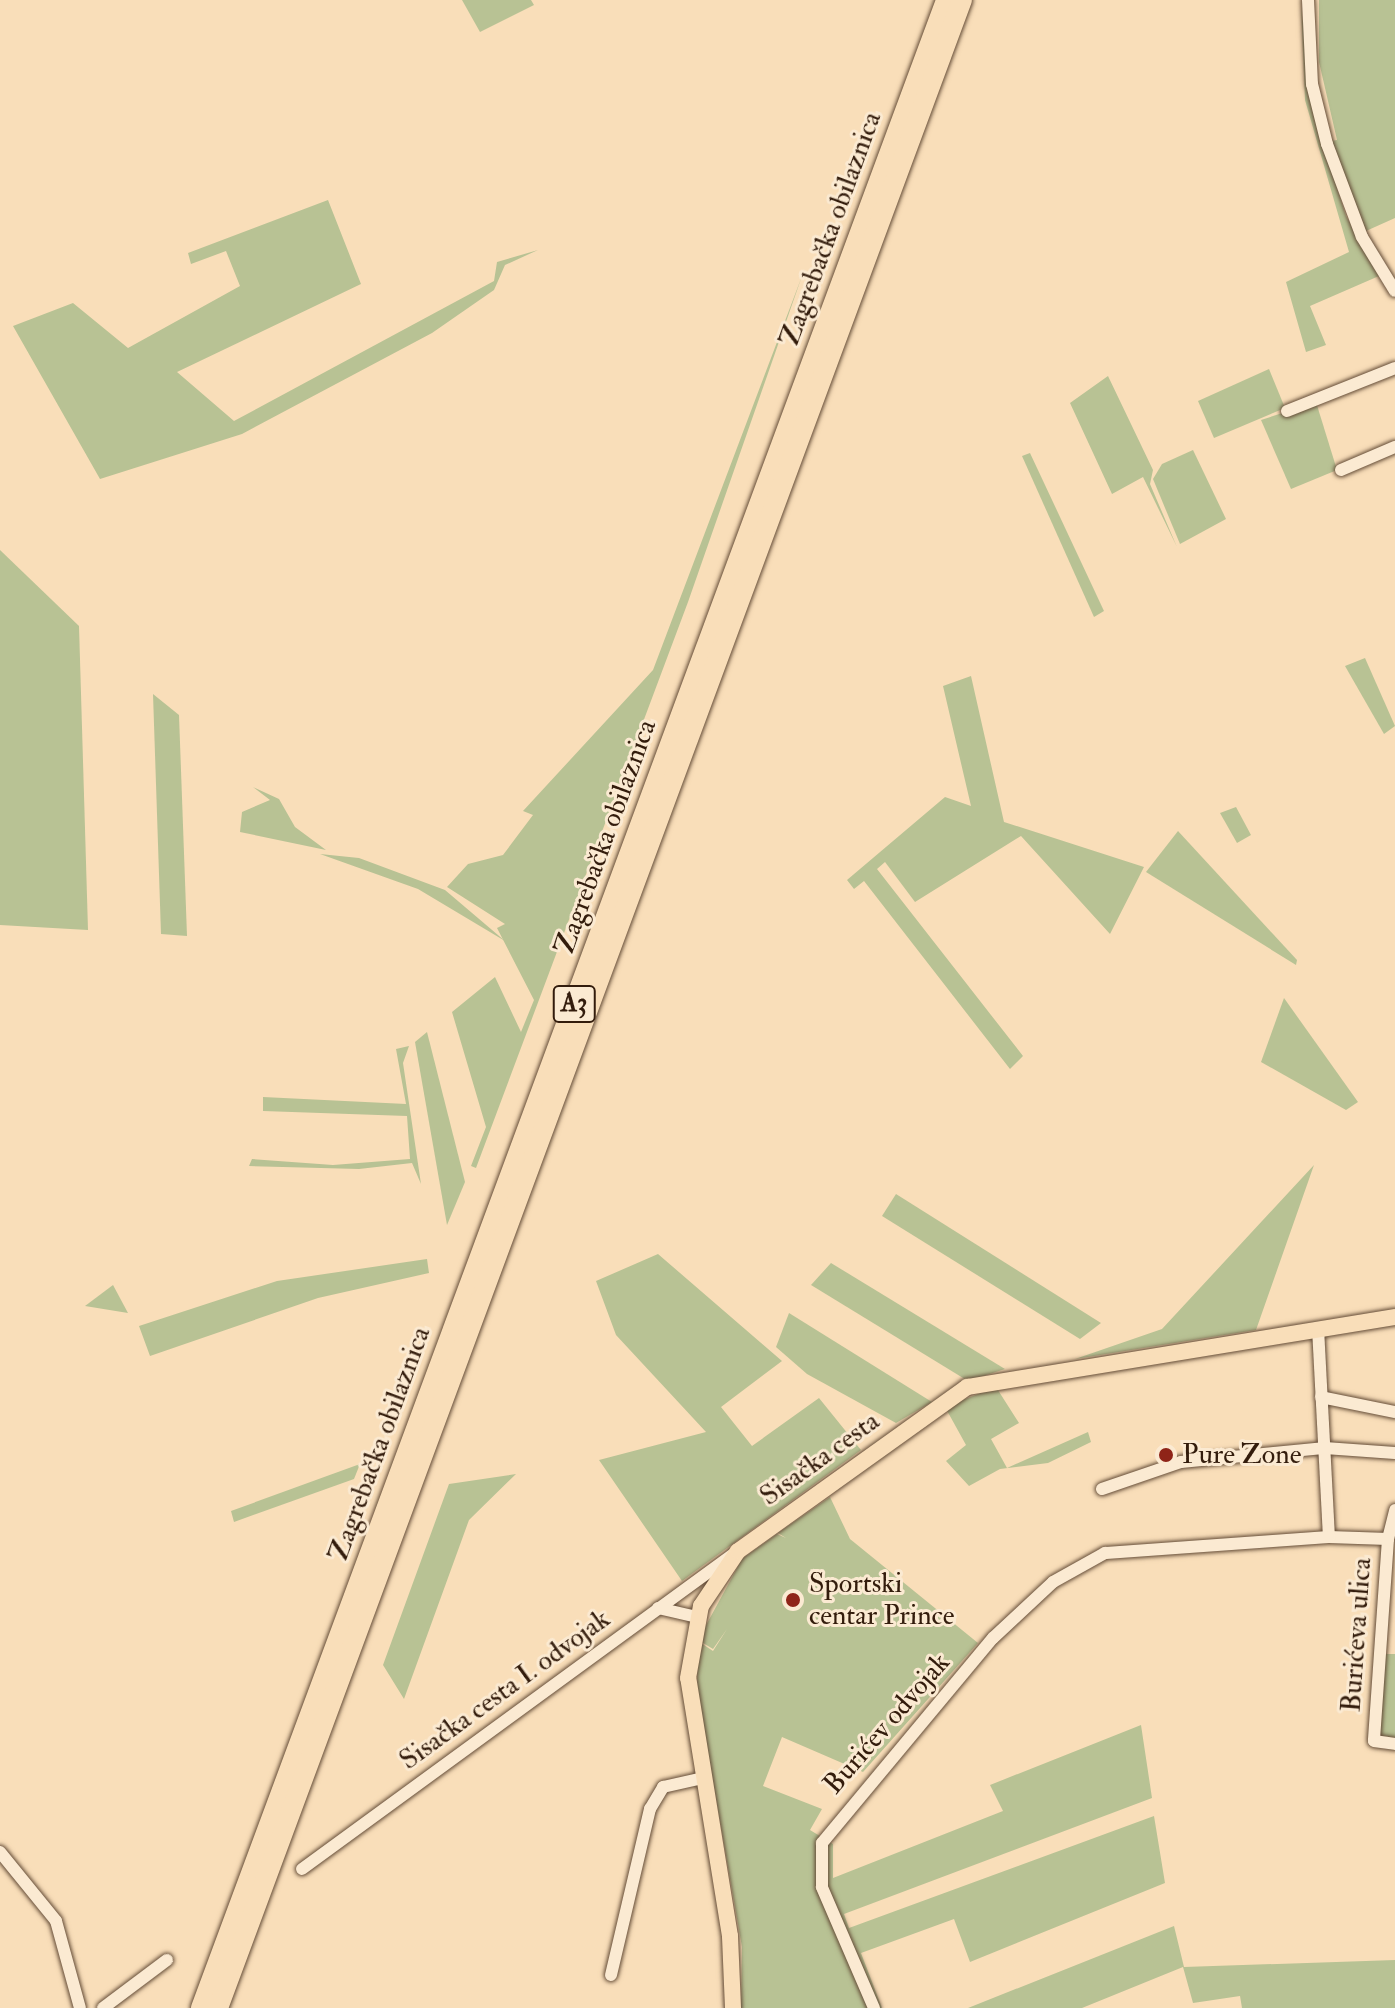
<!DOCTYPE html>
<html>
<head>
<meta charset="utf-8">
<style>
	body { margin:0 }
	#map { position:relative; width:1395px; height:2008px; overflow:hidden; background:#f9deb9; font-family:"IM FELL Double Pica",serif }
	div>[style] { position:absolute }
	.green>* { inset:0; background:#b8c294 }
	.roads { filter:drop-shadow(0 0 2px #644c37) drop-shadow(0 0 2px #644c37) }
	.minor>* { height:12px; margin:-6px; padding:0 6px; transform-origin:6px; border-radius:6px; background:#fbead2 }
	.major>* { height:16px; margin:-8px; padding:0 8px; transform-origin:8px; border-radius:8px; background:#f9deb9 }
	.highway>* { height:20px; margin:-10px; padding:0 10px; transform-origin:10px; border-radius:10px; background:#f9deb9 }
	.dots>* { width:22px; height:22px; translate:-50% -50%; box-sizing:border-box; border:4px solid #fbead2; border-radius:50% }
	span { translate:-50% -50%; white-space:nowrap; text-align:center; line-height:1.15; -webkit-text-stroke:6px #fbead2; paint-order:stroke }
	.shield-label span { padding:2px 6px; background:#fbead2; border:2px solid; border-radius:6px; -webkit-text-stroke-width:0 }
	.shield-label { font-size:26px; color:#331c0c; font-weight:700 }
	.street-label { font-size:28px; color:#331c0c }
	.poi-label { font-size:28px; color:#331c0c }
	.left { translate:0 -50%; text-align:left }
</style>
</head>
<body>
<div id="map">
	<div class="green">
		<i style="clip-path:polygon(462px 0,531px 0,534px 5px,480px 32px)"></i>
		<i style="clip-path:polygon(1319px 0,1395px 0,1395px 218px,1366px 231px,1331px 141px,1337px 140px,1319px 62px)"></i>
		<i style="clip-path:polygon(1301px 6px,1313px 113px,1346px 216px,1379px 276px,1310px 306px,1326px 345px,1306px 352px,1286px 282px,1349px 252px,1305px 100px)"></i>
		<i style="clip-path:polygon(328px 200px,361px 284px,177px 372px,234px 421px,494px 281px,497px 262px,538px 250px,505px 265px,494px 290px,432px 333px,242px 434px,100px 479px,13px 326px,73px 303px,128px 348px,240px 286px,226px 251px,191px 264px,188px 253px)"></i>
		<i style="clip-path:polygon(802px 276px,688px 602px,476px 1168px,471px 1166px,486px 1127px,452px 1012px,495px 977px,521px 1032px,534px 1000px,497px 928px,505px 924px,447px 887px,468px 864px,503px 855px,533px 815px,523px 811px,653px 670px)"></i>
		<i style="clip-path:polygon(1269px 369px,1285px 408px,1214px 438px,1198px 401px)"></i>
		<i style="clip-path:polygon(1108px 376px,1153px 470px,1150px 484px,1177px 547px,1143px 477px,1112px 494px,1070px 403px)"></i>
		<i style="clip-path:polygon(1316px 402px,1337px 470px,1291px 489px,1261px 420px)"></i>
		<i style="clip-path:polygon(1193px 450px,1226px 519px,1180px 544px,1153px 479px,1162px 464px)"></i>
		<i style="clip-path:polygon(1030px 453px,1104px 611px,1094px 617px,1022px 456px)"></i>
		<i style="clip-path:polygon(0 550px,79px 626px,88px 930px,0 925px)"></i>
		<i style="clip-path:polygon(1365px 658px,1395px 726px,1384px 734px,1345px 666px)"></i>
		<i style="clip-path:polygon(971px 676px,1004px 822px,1144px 867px,1110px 934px,1021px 836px,915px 902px,885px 862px,877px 869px,1023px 1056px,1010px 1069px,864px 881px,854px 889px,847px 880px,945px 797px,971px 806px,943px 686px)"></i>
		<i style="clip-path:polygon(153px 694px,179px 715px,187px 936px,161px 934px)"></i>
		<i style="clip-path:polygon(253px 787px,279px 799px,295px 827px,326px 850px,240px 832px,242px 812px,270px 800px)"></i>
		<i style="clip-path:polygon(1236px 807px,1251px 835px,1237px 843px,1220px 813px)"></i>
		<i style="clip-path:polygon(1178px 831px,1297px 960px,1296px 965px,1146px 872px)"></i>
		<i style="clip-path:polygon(320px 854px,359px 858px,445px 890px,505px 941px,418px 889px)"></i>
		<i style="clip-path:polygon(1284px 998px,1358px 1102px,1346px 1110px,1261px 1062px)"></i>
		<i style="clip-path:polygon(427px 1032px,465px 1182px,447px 1225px,415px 1042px)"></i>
		<i style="clip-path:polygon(409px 1046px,403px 1063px,421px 1184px,412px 1163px,359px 1169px,249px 1166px,252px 1159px,333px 1165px,410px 1159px,407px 1116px,263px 1111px,263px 1097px,406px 1104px,396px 1049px)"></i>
		<i style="clip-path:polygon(1314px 1165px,1256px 1330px,1075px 1359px,1162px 1329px)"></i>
		<i style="clip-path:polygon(896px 1194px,1101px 1323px,1080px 1339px,882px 1216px)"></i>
		<i style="clip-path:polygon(658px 1254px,782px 1361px,721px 1407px,752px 1446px,819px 1398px,861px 1450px,682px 1581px,599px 1460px,706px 1432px,616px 1335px,596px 1281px)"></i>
		<i style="clip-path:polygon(427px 1259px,429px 1273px,318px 1298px,150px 1356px,139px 1326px,277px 1281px)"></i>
		<i style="clip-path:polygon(831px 1263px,1005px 1369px,968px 1381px,811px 1285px)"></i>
		<i style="clip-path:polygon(113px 1285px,128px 1313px,85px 1306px)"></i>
		<i style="clip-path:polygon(789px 1313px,932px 1402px,896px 1423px,807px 1374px,776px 1347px)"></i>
		<i style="clip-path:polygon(996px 1387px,1019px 1423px,991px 1439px,1007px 1468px,1088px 1432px,1091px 1442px,1048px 1463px,1000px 1469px,969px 1486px,946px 1461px,966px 1445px,945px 1407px)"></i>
		<i style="clip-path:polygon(360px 1464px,354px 1479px,234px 1522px,231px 1511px)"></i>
		<i style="clip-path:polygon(516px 1474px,469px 1520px,404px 1699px,383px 1665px,449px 1484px)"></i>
		<i style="clip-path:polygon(830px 1497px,850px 1539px,978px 1643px,863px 1772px,782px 1737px,763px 1786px,822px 1809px,810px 1830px,833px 1844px,833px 1878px,1003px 1811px,990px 1785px,1141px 1725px,1152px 1798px,844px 1914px,849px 1928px,1154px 1816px,1165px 1883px,970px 1962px,954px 1919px,861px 1953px,882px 2008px,741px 2008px,742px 1947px,697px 1690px,698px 1641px,713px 1651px,727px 1629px,713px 1649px,698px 1640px,742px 1559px,777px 1534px,786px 1538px,778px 1533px)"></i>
		<i style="clip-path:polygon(1385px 1654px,1395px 1654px,1395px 1738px,1378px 1735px)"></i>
		<i style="clip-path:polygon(1174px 1926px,1184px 1967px,1395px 1960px,1395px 2008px,1242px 2008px,1240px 1996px,1193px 2003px,1183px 1967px,1082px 2008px,968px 2008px)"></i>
	</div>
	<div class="roads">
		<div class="minor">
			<i style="left:1308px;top:0;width:84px;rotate:87.3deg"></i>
			<i style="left:1312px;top:84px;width:62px;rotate:76deg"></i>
			<i style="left:1327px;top:144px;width:99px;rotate:69.4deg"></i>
			<i style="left:1362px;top:237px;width:63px;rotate:58.6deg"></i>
			<i style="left:1287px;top:411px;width:116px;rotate:-21.7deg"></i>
			<i style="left:1341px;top:470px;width:59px;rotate:-23.1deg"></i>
			<i style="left:1318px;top:1328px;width:209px;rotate:87deg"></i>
			<i style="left:1329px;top:1537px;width:59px;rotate:1.9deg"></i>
			<i style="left:1388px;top:1539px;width:202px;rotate:94deg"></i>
			<i style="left:1374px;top:1741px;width:21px;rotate:8deg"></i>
			<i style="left:1321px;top:1397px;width:76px;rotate:11.5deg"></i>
			<i style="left:1102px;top:1489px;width:83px;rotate:-18.9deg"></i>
			<i style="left:1181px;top:1462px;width:145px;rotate:-5.6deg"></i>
			<i style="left:1325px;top:1448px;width:70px;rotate:4.1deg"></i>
			<i style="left:1388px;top:1539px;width:30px;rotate:-76deg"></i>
			<i style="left:658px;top:1608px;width:40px;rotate:13deg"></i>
			<i style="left:0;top:1852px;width:89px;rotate:50.9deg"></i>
			<i style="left:56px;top:1921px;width:90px;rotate:74.6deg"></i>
			<i style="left:302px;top:1869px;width:532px;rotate:-36.14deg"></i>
			<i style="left:611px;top:1975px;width:171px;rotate:-76.8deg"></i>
			<i style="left:650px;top:1809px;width:26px;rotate:-59deg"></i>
			<i style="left:663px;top:1787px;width:41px;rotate:-12.7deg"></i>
			<i style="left:103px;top:2008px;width:80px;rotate:-36.9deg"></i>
			<i style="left:874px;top:2008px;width:132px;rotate:-113.3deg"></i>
			<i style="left:822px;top:1887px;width:44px;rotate:-90deg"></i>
			<i style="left:822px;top:1843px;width:267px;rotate:-50.2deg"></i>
			<i style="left:993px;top:1638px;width:82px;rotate:-43deg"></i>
			<i style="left:1053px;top:1582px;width:60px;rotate:-29.1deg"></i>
			<i style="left:1105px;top:1553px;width:225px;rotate:-4.1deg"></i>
		</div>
		<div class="major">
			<i style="left:733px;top:2008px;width:72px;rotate:-92.4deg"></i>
			<i style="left:730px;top:1936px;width:261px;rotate:-99.2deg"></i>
			<i style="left:688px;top:1678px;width:73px;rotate:-79.8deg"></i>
			<i style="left:701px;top:1606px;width:66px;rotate:-56.1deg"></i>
			<i style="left:738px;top:1551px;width:282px;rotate:-35.6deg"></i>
			<i style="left:967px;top:1387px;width:434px;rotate:-9.3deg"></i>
		</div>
		<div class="highway">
			<i style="left:201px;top:2008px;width:2142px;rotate:-69.64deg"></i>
			<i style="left:218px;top:2008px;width:2141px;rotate:-69.67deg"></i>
		</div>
	</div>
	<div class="dots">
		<i style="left:1166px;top:1455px;background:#8f2418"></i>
		<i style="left:793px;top:1600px;background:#8f2418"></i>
	</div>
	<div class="shield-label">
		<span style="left:574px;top:1004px">A3</span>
	</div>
	<div class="street-label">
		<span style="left:831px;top:229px;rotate:-70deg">Zagrebačka obilaznica</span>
		<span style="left:606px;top:837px;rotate:-70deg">Zagrebačka obilaznica</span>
		<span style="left:380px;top:1444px;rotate:-70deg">Zagrebačka obilaznica</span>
		<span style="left:820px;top:1459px;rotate:-36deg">Sisačka cesta</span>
		<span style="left:1357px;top:1635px;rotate:-86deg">Burićeva ulica</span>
		<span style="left:505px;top:1690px;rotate:-36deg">Sisačka cesta I. odvojak</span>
		<span style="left:887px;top:1724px;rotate:-49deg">Burićev odvojak</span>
	</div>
	<div class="poi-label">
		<span class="left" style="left:1182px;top:1455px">Pure Zone</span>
		<span class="left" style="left:809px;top:1600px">Sportski<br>centar Prince</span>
	</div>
</div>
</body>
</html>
